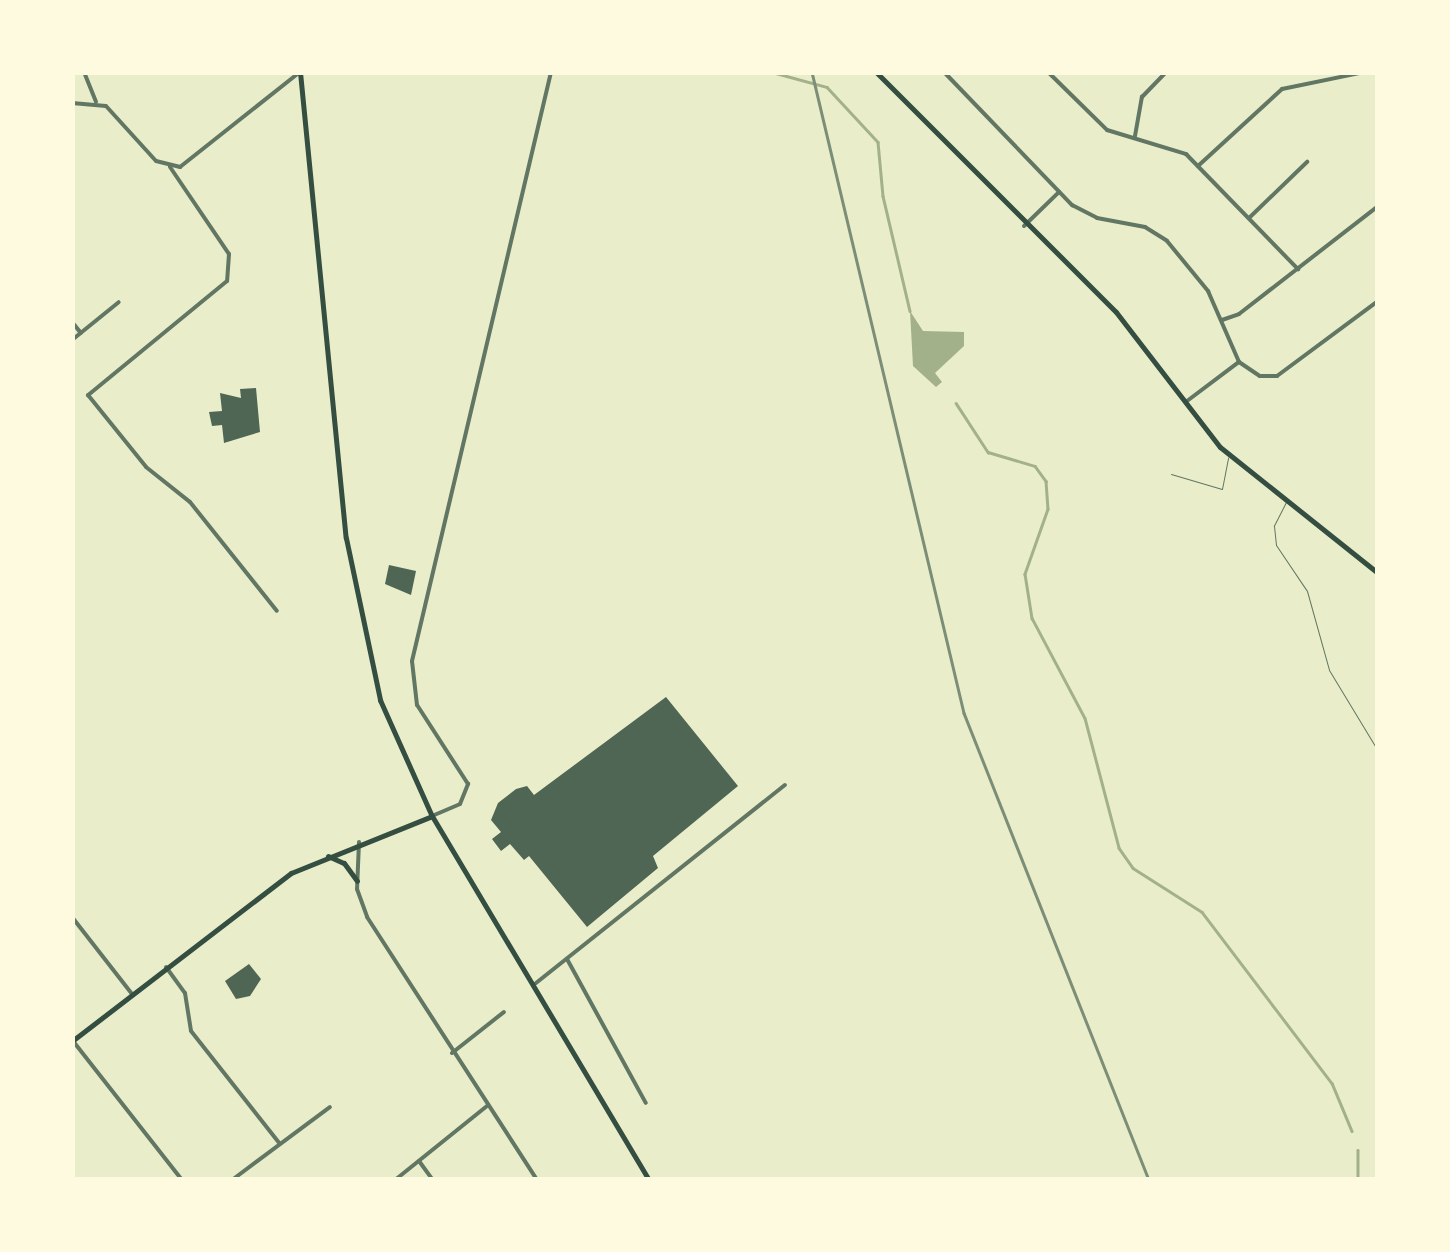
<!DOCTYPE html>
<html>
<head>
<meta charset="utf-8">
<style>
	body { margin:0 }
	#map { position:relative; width:1450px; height:1252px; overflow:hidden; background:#e9edc9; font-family:"Fira Sans",sans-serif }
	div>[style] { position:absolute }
	.water>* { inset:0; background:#a3b18a }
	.stream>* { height:2.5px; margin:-1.25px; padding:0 1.25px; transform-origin:1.25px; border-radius:1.25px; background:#a3b18a }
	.building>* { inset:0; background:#4f6655 }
	.service>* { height:1px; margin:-0.5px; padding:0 0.5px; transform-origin:0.5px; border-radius:0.5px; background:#617663 }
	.minor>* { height:4px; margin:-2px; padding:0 2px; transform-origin:2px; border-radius:2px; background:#617663 }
	.tertiary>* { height:4px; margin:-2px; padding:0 2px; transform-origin:2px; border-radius:2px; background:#617663 }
	.secondary>* { height:5px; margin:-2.5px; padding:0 2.5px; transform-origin:2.5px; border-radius:2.5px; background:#344e41 }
	.primary>* { height:5px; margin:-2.5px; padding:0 2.5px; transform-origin:2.5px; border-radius:2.5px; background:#344e41 }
	.trunk>* { height:5px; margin:-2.5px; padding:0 2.5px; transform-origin:2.5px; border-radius:2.5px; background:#344e41 }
	.rail>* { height:2.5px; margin:-1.25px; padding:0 1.25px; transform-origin:1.25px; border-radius:1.25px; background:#7c8e77 }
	span { translate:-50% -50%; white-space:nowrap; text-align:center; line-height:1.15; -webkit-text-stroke:8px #fefae0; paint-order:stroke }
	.frame { position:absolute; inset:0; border:75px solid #fefae0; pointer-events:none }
</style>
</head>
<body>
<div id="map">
	<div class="water">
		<i style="clip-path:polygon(910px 311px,923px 331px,964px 332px,964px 346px,935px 373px,942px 382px,936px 387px,913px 366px)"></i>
	</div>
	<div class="stream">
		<i style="left:772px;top:72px;width:57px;rotate:15.3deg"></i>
		<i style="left:827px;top:87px;width:75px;rotate:47.2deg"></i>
		<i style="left:878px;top:142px;width:54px;rotate:84.7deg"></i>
		<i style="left:883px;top:196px;width:118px;rotate:76.8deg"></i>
		<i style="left:956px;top:403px;width:59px;rotate:56.9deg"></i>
		<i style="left:988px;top:452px;width:49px;rotate:16.6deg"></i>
		<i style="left:1035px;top:466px;width:19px;rotate:54deg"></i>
		<i style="left:1046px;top:481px;width:28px;rotate:86deg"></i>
		<i style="left:1048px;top:509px;width:69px;rotate:109.5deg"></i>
		<i style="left:1025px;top:574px;width:45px;rotate:81deg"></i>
		<i style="left:1032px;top:618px;width:113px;rotate:62.1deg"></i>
		<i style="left:1085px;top:718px;width:134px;rotate:75.3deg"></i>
		<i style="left:1119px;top:848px;width:24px;rotate:55deg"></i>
		<i style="left:1133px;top:868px;width:82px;rotate:32.5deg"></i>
		<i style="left:1202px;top:912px;width:215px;rotate:52.8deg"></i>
		<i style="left:1332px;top:1083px;width:52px;rotate:67.4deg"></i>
		<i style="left:1358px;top:1150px;width:30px;rotate:90deg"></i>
	</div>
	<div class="building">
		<i style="clip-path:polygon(256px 388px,260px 432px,224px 443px,222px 425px,212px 426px,209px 412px,222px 411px,220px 393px,241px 398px,240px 389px)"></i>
		<i style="clip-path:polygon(389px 565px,416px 571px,411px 595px,385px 584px)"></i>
		<i style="clip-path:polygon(666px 697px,738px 786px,653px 856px,658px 868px,587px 927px,529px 856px,524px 860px,510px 844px,501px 851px,492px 839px,501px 832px,491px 820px,498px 803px,516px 789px,527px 786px,534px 795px)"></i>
		<i style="clip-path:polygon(249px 964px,261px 979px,250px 996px,236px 999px,225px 981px)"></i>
	</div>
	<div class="service">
		<i style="left:1171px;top:474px;width:53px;rotate:16.4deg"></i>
		<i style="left:1222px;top:489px;width:32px;rotate:-79deg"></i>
		<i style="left:1286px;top:502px;width:27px;rotate:117deg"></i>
		<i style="left:1274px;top:526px;width:19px;rotate:84deg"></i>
		<i style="left:1276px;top:545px;width:55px;rotate:56deg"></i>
		<i style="left:1307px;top:591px;width:82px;rotate:74.4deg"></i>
		<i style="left:1329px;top:670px;width:95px;rotate:58.8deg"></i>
	</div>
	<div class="minor">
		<i style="left:84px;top:72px;width:32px;rotate:68deg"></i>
		<i style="left:944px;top:72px;width:185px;rotate:46.1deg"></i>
		<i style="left:1072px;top:205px;width:28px;rotate:27deg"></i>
		<i style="left:1097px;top:218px;width:49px;rotate:10.6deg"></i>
		<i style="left:1145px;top:227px;width:26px;rotate:32deg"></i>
		<i style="left:1167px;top:241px;width:65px;rotate:50.6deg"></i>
		<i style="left:1208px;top:291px;width:77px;rotate:66.4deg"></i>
		<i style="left:1048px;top:72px;width:83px;rotate:44.5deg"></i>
		<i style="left:1107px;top:130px;width:83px;rotate:16.9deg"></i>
		<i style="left:1186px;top:154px;width:161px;rotate:45.8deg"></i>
		<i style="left:1135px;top:136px;width:40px;rotate:-80deg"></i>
		<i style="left:1142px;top:97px;width:35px;rotate:-46deg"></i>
		<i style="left:1198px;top:166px;width:114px;rotate:-42.5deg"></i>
		<i style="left:1282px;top:89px;width:85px;rotate:-11.6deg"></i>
		<i style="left:170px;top:167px;width:105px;rotate:55.9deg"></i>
		<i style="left:229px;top:254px;width:27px;rotate:94deg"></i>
		<i style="left:227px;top:281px;width:180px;rotate:140.6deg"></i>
		<i style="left:88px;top:395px;width:92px;rotate:51.1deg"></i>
		<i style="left:146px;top:467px;width:56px;rotate:38.5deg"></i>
		<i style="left:190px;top:502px;width:139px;rotate:51.4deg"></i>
		<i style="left:1249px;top:218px;width:81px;rotate:-44deg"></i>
		<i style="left:1024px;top:226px;width:49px;rotate:-44.2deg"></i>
		<i style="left:1222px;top:320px;width:18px;rotate:-19deg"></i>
		<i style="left:1239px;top:314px;width:176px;rotate:-37.8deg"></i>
		<i style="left:72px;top:322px;width:14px;rotate:51deg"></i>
		<i style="left:72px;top:340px;width:60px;rotate:-39deg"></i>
		<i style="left:1239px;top:362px;width:25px;rotate:34deg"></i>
		<i style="left:1260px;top:376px;width:17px"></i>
		<i style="left:1277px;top:376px;width:126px;rotate:-36.6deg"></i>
		<i style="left:1187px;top:401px;width:65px;rotate:-36.9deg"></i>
		<i style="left:72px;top:917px;width:98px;rotate:52.1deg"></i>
		<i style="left:567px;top:959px;width:164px;rotate:61.3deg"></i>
		<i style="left:166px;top:967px;width:32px;rotate:54deg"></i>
		<i style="left:185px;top:993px;width:38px;rotate:81deg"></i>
		<i style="left:191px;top:1031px;width:142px;rotate:51.8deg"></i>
		<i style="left:536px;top:983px;width:318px;rotate:-38.5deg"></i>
		<i style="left:73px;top:1041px;width:177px;rotate:51.9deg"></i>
		<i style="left:452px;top:1053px;width:66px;rotate:-38.3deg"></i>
		<i style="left:419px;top:1161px;width:24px;rotate:54deg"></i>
		<i style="left:232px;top:1180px;width:122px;rotate:-36.7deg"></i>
		<i style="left:395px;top:1180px;width:118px;rotate:-38.8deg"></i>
	</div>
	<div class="tertiary">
		<i style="left:72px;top:103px;width:34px;rotate:5deg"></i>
		<i style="left:106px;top:106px;width:74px;rotate:47.7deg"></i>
		<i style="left:156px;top:161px;width:25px;rotate:14deg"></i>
		<i style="left:180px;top:167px;width:153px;rotate:-38.4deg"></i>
		<i style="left:432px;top:816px;width:30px;rotate:-23deg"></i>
		<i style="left:460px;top:804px;width:22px;rotate:-68deg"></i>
		<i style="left:468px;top:784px;width:94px;rotate:-122.8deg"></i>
		<i style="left:417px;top:705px;width:44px;rotate:-96.5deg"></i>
		<i style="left:412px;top:661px;width:605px;rotate:-76.72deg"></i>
		<i style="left:359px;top:842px;width:47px;rotate:92.4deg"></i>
		<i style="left:357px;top:889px;width:30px;rotate:70deg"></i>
		<i style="left:367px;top:917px;width:313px;rotate:57.1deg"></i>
	</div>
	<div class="secondary">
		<i style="left:328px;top:856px;width:17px;rotate:24deg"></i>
		<i style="left:344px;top:863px;width:22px;rotate:54deg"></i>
		<i style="left:72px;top:1041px;width:276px;rotate:-37.5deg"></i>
		<i style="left:291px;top:873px;width:152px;rotate:-22deg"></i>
	</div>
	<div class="primary">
		<i style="left:876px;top:72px;width:339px;rotate:45deg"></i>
		<i style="left:1116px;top:312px;width:170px;rotate:52.4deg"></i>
		<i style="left:1220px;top:447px;width:202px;rotate:38.6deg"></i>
	</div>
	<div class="trunk">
		<i style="left:300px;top:72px;width:468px;rotate:84.4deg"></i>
		<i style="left:346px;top:538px;width:166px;rotate:78.1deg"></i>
		<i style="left:380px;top:700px;width:127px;rotate:65.9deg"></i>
		<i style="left:432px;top:816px;width:424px;rotate:59.2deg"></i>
	</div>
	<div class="rail">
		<i style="left:812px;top:72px;width:659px;rotate:76.66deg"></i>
		<i style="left:964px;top:713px;width:502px;rotate:68.39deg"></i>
	</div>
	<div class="frame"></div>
</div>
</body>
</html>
